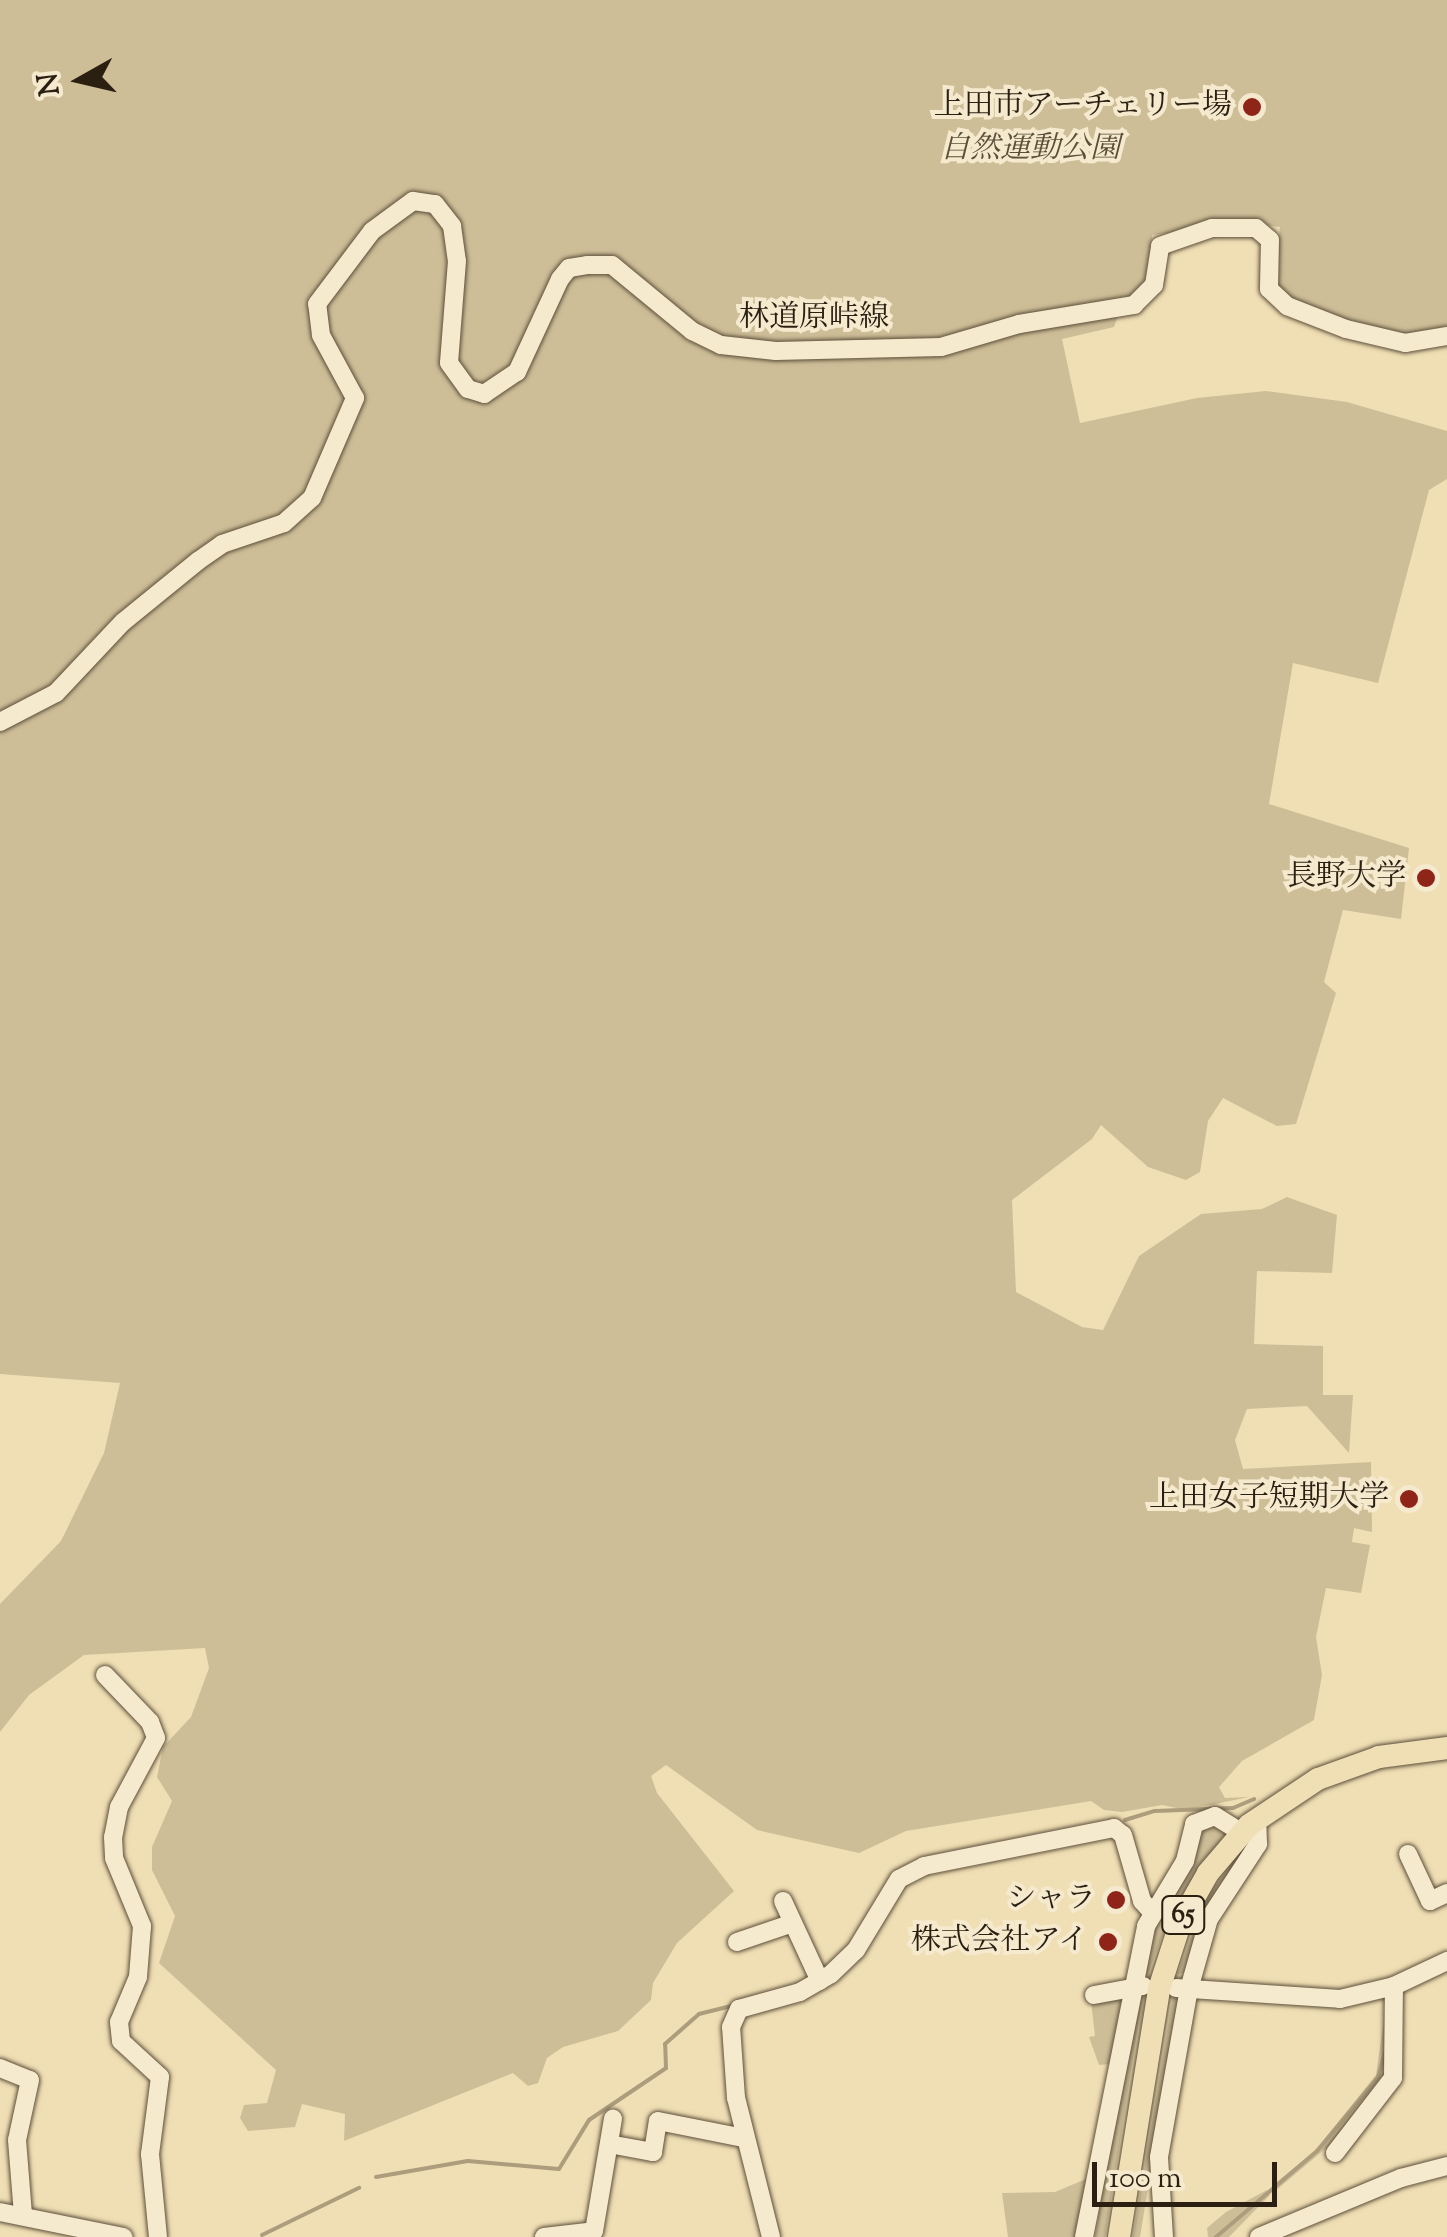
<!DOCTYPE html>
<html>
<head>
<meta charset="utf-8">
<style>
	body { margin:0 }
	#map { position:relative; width:1447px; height:2237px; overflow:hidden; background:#f0deb4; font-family:"Sorts Mill Goudy","Noto Serif JP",serif }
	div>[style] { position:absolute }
	.green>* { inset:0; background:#cebe98 }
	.stream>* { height:4px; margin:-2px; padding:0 2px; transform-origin:2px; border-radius:2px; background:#ad9d7d }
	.roads { filter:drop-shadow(0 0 2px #5c4f3a) drop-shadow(0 0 2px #5c4f3a) }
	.minor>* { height:18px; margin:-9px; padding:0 9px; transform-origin:9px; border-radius:9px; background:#f5eace }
	.major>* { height:22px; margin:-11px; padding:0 11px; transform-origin:11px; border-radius:11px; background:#f0deb4 }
	.dots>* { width:28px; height:28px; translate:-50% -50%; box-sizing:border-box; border:5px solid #f5eace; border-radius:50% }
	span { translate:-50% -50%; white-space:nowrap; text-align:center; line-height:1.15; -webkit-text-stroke:8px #f5eace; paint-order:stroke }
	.shield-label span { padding:2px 8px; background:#f5eace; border:2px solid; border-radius:8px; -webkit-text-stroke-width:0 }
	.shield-label { font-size:28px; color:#2a1f11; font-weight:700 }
	.poi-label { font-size:30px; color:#2a1f11 }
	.right { translate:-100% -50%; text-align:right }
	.park-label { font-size:30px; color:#5b4f3a; font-style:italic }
	.street-label { font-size:30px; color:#2a1f11 }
	.north { position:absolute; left:30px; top:30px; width:100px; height:100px; -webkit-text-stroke:8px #f5eace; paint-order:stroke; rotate:262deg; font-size:28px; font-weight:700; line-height:40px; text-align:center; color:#2a1f11 }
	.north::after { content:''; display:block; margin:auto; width:35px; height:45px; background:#2a1f11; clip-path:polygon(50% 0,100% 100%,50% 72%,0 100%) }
	.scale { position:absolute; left:1092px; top:2162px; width:185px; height:45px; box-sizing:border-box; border:5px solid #2a1f11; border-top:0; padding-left:12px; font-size:30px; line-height:35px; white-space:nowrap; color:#2a1f11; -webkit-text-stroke:8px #f5eace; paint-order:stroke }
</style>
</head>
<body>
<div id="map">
	<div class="green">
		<i style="clip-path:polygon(0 0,1447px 0,1447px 330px,1417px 337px,1347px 324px,1280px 295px,1274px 278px,1280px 227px,1248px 223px,1152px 235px,1148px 283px,1123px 302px,1114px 327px,1062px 339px,1080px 423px,1197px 398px,1266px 391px,1347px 402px,1447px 431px,1447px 479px,1429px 490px,1378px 683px,1293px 663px,1269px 804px,1409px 848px,1401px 919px,1343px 910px,1324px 982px,1336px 993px,1296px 1124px,1277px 1126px,1223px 1098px,1208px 1121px,1200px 1172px,1186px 1180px,1148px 1167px,1101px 1125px,1092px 1139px,1012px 1200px,1016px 1292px,1082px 1327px,1103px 1330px,1139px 1256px,1201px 1214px,1262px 1209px,1287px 1197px,1337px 1215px,1332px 1273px,1257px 1271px,1254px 1344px,1323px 1346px,1323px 1395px,1353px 1395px,1349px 1453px,1307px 1406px,1247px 1409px,1235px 1440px,1243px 1469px,1371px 1462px,1372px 1532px,1354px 1528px,1352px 1542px,1370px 1545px,1361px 1593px,1326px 1588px,1316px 1637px,1322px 1675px,1314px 1720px,1242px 1761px,1219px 1787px,1225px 1798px,1249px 1797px,1186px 1810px,1162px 1805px,1122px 1812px,1104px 1810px,1091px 1801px,906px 1831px,859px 1853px,757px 1830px,666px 1765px,651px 1776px,657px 1793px,734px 1891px,677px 1943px,653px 1983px,651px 2000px,618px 2031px,563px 2047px,547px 2058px,538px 2083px,528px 2086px,513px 2073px,344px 2141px,345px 2114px,302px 2104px,295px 2127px,248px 2131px,240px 2118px,244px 2105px,267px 2103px,276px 2070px,159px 1963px,175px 1916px,152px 1870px,152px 1847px,172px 1801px,157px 1777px,163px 1747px,191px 1717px,209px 1668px,205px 1648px,84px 1655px,29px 1695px,0 1732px,0 1604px,61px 1541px,104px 1453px,120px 1383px,0 1374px)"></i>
		<i style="clip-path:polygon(1203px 1824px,1230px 1827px,1170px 1915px,1148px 1974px,1141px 1972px,1148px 1943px)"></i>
		<i style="clip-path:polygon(1249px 1845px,1196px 1934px,1185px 1972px,1177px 1975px,1207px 1895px)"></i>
		<i style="clip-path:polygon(1388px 1993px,1392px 2071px,1351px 2127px,1274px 2192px,1272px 2186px,1316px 2150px,1376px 2075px)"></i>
		<i style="clip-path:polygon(1116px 1995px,1122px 2000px,1111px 2064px,1099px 2065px,1089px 2037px,1095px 2036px,1091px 2001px)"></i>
		<i style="clip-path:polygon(1143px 1995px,1105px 2237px,1095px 2237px,1135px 1996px)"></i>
		<i style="clip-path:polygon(1173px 1995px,1179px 2001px,1140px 2237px,1133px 2237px)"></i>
		<i style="clip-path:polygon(1093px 2176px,1079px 2237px,1008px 2237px,1002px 2193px,1055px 2192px)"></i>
		<i style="clip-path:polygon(1267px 2190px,1270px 2195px,1229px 2237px,1208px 2237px,1207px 2228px,1226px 2212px)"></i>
	</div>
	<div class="stream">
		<i style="left:1125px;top:1820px;width:31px;rotate:-17deg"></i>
		<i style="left:1155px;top:1811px;width:78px;rotate:-2.2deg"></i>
		<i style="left:1233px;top:1808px;width:23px;rotate:-23deg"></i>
		<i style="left:376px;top:2177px;width:93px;rotate:-9.9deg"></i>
		<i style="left:468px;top:2161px;width:91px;rotate:5deg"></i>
		<i style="left:559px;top:2169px;width:57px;rotate:-58.5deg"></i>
		<i style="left:589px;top:2120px;width:93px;rotate:-34deg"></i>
		<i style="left:666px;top:2068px;width:24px;rotate:-92deg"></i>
		<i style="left:665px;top:2044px;width:45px;rotate:-41.4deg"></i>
		<i style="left:699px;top:2014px;width:33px;rotate:-14deg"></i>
		<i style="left:262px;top:2235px;width:108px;rotate:-25.9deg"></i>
		<i style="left:1216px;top:2237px;width:133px;rotate:-40.4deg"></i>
		<i style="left:1317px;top:2151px;width:96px;rotate:-50.5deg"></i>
		<i style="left:1378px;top:2077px;width:25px;rotate:-74deg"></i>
	</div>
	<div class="roads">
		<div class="minor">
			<i style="left:0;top:722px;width:63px;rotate:-27.4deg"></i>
			<i style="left:56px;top:693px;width:98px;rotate:-46.7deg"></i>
			<i style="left:123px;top:622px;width:97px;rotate:-39.1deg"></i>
			<i style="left:198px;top:561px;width:29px;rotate:-35deg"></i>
			<i style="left:222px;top:544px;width:65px;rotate:-18.7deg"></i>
			<i style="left:284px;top:523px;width:38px;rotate:-42deg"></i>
			<i style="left:312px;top:498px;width:109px;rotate:-66.7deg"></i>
			<i style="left:355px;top:398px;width:72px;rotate:-118.4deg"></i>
			<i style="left:321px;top:335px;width:31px;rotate:-97deg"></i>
			<i style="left:317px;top:304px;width:91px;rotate:-53deg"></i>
			<i style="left:372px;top:231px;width:51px;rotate:-36.2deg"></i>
			<i style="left:413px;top:201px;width:22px;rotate:8deg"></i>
			<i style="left:435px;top:204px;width:28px;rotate:52deg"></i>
			<i style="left:452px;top:226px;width:35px;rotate:82deg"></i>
			<i style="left:457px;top:261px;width:102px;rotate:94.5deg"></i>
			<i style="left:449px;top:363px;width:32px;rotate:54deg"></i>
			<i style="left:468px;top:389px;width:17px;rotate:17deg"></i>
			<i style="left:484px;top:394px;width:40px;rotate:-34deg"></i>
			<i style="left:517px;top:372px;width:102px;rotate:-65.2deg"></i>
			<i style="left:560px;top:279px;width:14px;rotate:-51deg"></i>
			<i style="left:569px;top:268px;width:18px;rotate:-9deg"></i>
			<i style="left:587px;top:265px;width:25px"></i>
			<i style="left:612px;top:265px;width:104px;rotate:39.5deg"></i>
			<i style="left:692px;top:331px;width:32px;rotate:26deg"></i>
			<i style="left:721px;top:345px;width:55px;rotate:6.2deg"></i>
			<i style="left:776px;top:351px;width:165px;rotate:-1.4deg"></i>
			<i style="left:941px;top:347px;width:81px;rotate:-16.4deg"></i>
			<i style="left:1019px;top:324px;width:117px;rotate:-9.4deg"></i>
			<i style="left:1134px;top:305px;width:28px;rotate:-45deg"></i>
			<i style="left:1154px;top:285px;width:39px;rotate:-81deg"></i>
			<i style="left:1160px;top:246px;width:55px;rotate:-19.1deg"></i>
			<i style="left:1212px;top:228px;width:44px"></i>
			<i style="left:1256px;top:228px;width:18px;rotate:41deg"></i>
			<i style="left:1270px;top:240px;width:49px;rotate:91.2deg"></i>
			<i style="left:1269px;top:289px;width:25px;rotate:43deg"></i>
			<i style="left:1287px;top:306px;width:63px;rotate:21.3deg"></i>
			<i style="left:1346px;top:329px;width:61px;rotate:13.3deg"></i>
			<i style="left:1405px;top:343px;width:43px;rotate:-9.5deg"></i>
			<i style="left:105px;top:1675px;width:65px;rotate:46.2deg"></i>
			<i style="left:150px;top:1722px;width:17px;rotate:69deg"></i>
			<i style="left:156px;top:1738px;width:78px;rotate:118.2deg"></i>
			<i style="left:119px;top:1807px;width:31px;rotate:101deg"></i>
			<i style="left:113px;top:1837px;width:21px;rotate:87deg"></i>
			<i style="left:114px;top:1858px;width:74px;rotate:67.6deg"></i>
			<i style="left:142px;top:1926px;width:51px;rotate:94.5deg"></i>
			<i style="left:138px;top:1977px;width:49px;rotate:112.9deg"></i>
			<i style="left:119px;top:2022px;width:19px;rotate:84deg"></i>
			<i style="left:121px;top:2041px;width:53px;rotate:42.7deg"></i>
			<i style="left:160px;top:2077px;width:78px;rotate:97.4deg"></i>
			<i style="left:150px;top:2154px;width:83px;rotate:84.5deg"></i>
			<i style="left:1408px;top:1854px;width:52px;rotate:64.9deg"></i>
			<i style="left:1430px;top:1901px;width:19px;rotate:-25deg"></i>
			<i style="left:783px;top:1901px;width:88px;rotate:65.2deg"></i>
			<i style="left:737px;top:1942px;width:59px;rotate:-18.7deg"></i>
			<i style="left:1176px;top:1988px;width:164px;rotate:3.8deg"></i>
			<i style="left:1340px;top:1999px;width:56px;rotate:-13.5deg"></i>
			<i style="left:1394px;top:1986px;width:59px;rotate:-25.3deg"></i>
			<i style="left:1094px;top:1995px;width:50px;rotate:-10.4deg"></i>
			<i style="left:0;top:2068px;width:32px;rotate:22deg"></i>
			<i style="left:30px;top:2080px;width:61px;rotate:102.2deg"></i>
			<i style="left:17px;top:2140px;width:74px;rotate:85.4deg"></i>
			<i style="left:609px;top:2144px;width:45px;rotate:10.3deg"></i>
			<i style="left:653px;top:2152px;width:31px;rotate:-81deg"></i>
			<i style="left:658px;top:2121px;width:88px;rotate:11.2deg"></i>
			<i style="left:1335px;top:2153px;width:95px;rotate:-52.3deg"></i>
			<i style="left:1393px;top:2078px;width:92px;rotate:-89.4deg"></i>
			<i style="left:0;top:2212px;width:126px;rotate:11.5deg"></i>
			<i style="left:544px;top:2237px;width:50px;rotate:-6.8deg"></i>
			<i style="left:594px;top:2231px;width:114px;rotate:-80.4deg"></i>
			<i style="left:771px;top:2237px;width:143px;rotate:-104.1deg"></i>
			<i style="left:736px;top:2098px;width:71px;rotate:-94deg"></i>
			<i style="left:731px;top:2027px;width:20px;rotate:-66deg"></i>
			<i style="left:739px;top:2009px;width:63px;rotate:-15.6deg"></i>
			<i style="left:800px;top:1992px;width:36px;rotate:-30deg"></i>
			<i style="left:831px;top:1974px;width:35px;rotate:-44deg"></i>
			<i style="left:856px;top:1950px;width:83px;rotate:-58.8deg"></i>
			<i style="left:899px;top:1879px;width:28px;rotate:-27deg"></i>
			<i style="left:924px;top:1866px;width:194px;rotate:-11.3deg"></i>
			<i style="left:1114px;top:1828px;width:11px;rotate:38deg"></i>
			<i style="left:1123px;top:1835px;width:69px;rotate:73.9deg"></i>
			<i style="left:1142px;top:1901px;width:15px;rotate:48deg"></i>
			<i style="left:1084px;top:2237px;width:317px;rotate:-78.7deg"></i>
			<i style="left:1146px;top:1926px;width:76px;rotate:-59deg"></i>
			<i style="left:1185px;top:1861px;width:38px;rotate:-76deg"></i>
			<i style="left:1194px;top:1824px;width:22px;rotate:-21deg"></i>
			<i style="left:1215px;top:1816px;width:31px;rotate:32deg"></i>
			<i style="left:1164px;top:2237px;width:80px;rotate:-93.6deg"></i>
			<i style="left:1159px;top:2157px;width:171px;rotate:-79.9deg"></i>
			<i style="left:1189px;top:1989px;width:73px;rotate:-74.1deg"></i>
			<i style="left:1209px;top:1919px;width:90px;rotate:-56.8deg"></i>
			<i style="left:1258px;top:1844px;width:26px;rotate:-92deg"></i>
			<i style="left:1259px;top:2237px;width:154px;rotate:-22.6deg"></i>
			<i style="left:1401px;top:2178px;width:48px;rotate:-14.6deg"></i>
		</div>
		<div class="major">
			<i style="left:1119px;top:2237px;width:251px;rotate:-80.8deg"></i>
			<i style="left:1159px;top:1989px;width:71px;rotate:-72.1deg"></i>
			<i style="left:1181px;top:1921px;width:55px;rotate:-60.6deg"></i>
			<i style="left:1208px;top:1873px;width:63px;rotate:-49.5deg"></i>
			<i style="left:1249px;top:1825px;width:83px;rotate:-33.7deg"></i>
			<i style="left:1318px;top:1779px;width:65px;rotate:-19.8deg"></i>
			<i style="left:1379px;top:1757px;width:69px;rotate:-7.5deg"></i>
		</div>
	</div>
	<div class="dots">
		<i style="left:1252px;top:107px;background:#8f2418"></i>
		<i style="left:1426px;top:878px;background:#8f2418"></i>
		<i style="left:1409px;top:1499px;background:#8f2418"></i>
		<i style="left:1116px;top:1900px;background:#8f2418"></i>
		<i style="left:1108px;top:1942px;background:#8f2418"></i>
	</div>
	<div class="shield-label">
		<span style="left:1183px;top:1915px">65</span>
	</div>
	<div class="poi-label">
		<span class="right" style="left:1232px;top:107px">上田市アーチェリー場</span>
		<span class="right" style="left:1406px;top:878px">長野大学</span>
		<span class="right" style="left:1389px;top:1499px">上田女子短期大学</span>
		<span class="right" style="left:1096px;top:1900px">シャラ</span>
		<span class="right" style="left:1088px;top:1942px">株式会社アイ</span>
	</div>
	<div class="park-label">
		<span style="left:1030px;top:150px">自然運動公園</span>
	</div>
	<div class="street-label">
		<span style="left:814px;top:319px">林道原峠線</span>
	</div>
	<div class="north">N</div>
	<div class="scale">100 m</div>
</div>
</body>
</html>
